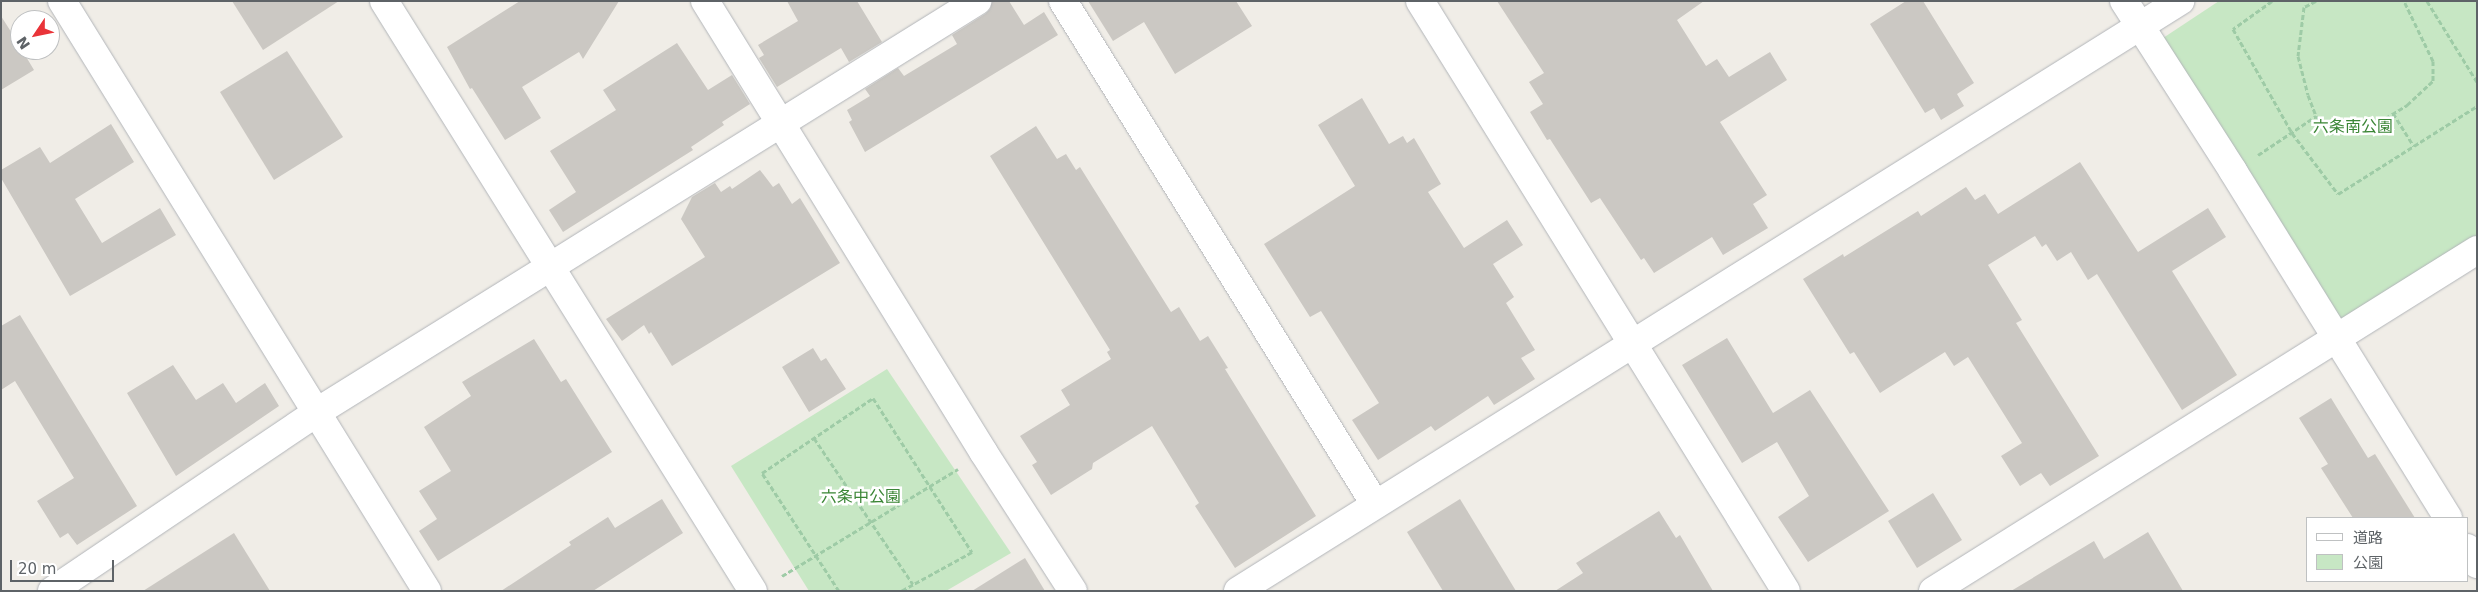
<!DOCTYPE html>
<html>
<head>
<meta charset="utf-8">
<style>
	body { margin:0 }
	#map { position:relative; width:2478px; height:592px; overflow:hidden; background:#f0ede7; font-family:"DejaVu Sans","Noto Sans JP",sans-serif }
	div>[style] { position:absolute }
	.green>* { inset:0; background:#c7e7c4 }
	.building>* { inset:0; background:#cbc8c3 }
	.path>* { height:3px; margin-top:-1.5px; transform-origin:0; background:repeating-linear-gradient(90deg,#9ecba6 0 5px,transparent 0 7.5px) }
	.roads { filter:drop-shadow(0 0 1px #b2b5b9) drop-shadow(0 0 1px #b2b5b9) }
	.minor>* { height:28px; margin:-14px; padding:0 14px; transform-origin:14px; border-radius:14px; background:#fff }
	.tertiary>* { height:28px; margin:-14px; padding:0 14px; transform-origin:14px; border-radius:14px; background:#fff }
	span { translate:-50% -50%; white-space:nowrap; text-align:center; line-height:1.15; -webkit-text-stroke:5px #fff; paint-order:stroke }
	.park-label { font-size:16px; color:#3b8636 }
	.frame { position:absolute; inset:0; border:2px solid #5e6367; pointer-events:none }
	.legend { position:absolute; left:2306px; top:517px; width:162px; height:65px; box-sizing:border-box; background:#fff; border:1px solid #bfc1c2; margin:0; padding:6px 9px; list-style:none; font-size:15px; color:#5e6367 }
	.legend li { display:flex; align-items:center; gap:10px; height:25px }
	.legend b { width:25px; border:1px solid #bfc1c2 }
	.north { position:absolute; left:10px; top:10px; width:50px; height:50px; box-sizing:border-box; background:#fff; border:1px solid #bfc1c2; border-radius:50%; rotate:236deg; font-size:14px; font-weight:700; line-height:20px; text-align:center; color:#5e6367 }
	.north::after { content:''; display:block; margin:auto; width:18px; height:22px; background:#e93439; clip-path:polygon(50% 0,100% 100%,50% 72%,0 100%) }
	.scale { position:absolute; left:10px; top:560px; width:104px; height:22px; box-sizing:border-box; border:2px solid #5e6367; border-top:0; padding-left:6px; font-size:15px; line-height:18px; white-space:nowrap; color:#5e6367; -webkit-text-stroke:4px #fff; paint-order:stroke }
</style>
</head>
<body>
<div id="map">
	<div class="green">
		<i style="clip-path:polygon(2219px 1px,2476px 1px,2477px 243px,2337px 333px,2154px 44px)"></i>
		<i style="clip-path:polygon(887px 369px,1011px 553px,946px 591px,809px 591px,731px 466px)"></i>
	</div>
	<div class="building">
		<i style="clip-path:polygon(232px 1px,339px 1px,263px 50px)"></i>
		<i style="clip-path:polygon(520px 1px,619px 1px,583px 59px,579px 52px,522px 87px,541px 118px,505px 140px,472px 88px,470px 89px,447px 47px)"></i>
		<i style="clip-path:polygon(787px 1px,857px 1px,882px 42px,849px 62px,841px 48px,777px 87px,759px 58px,764px 55px,758px 45px,798px 21px)"></i>
		<i style="clip-path:polygon(992px 1px,1009px 1px,1024px 25px,1044px 12px,1058px 35px,865px 152px,849px 122px,852px 120px,847px 110px,870px 96px,865px 89px,898px 68px,904px 76px,957px 44px,952px 35px,985px 14px,990px 9px)"></i>
		<i style="clip-path:polygon(1088px 1px,1236px 1px,1252px 26px,1175px 74px,1144px 22px,1113px 41px)"></i>
		<i style="clip-path:polygon(1497px 1px,1704px 1px,1677px 20px,1706px 66px,1717px 59px,1729px 77px,1770px 52px,1787px 80px,1720px 122px,1767px 195px,1753px 204px,1768px 228px,1723px 255px,1712px 237px,1654px 273px,1644px 258px,1641px 260px,1600px 198px,1591px 203px,1550px 139px,1547px 140px,1530px 112px,1543px 104px,1529px 82px,1544px 73px)"></i>
		<i style="clip-path:polygon(1906px 1px,1923px 1px,1974px 83px,1957px 94px,1964px 106px,1941px 120px,1934px 108px,1925px 113px,1870px 24px)"></i>
		<i style="clip-path:polygon(1px 16px,20px 46px,20px 50px,22px 50px,34px 70px,1px 90px)"></i>
		<i style="clip-path:polygon(677px 43px,708px 90px,732px 75px,750px 104px,722px 122px,724px 125px,691px 147px,693px 150px,563px 232px,549px 210px,576px 192px,550px 151px,616px 110px,603px 90px)"></i>
		<i style="clip-path:polygon(287px 51px,343px 137px,274px 180px,220px 92px)"></i>
		<i style="clip-path:polygon(1362px 98px,1389px 144px,1403px 136px,1407px 143px,1414px 138px,1441px 184px,1428px 192px,1464px 248px,1507px 220px,1523px 245px,1493px 264px,1514px 297px,1506px 303px,1535px 350px,1521px 358px,1535px 379px,1494px 405px,1488px 396px,1435px 431px,1431px 426px,1378px 460px,1352px 420px,1379px 403px,1321px 311px,1310px 317px,1264px 244px,1355px 186px,1318px 125px)"></i>
		<i style="clip-path:polygon(111px 124px,134px 162px,75px 199px,102px 243px,160px 208px,176px 235px,70px 296px,1px 178px,1px 170px,40px 147px,50px 163px)"></i>
		<i style="clip-path:polygon(1036px 126px,1057px 159px,1066px 154px,1076px 170px,1080px 167px,1171px 312px,1179px 307px,1200px 341px,1208px 336px,1228px 368px,1225px 369px,1316px 516px,1235px 568px,1195px 506px,1199px 503px,1152px 426px,1093px 463px,1092px 469px,1051px 495px,1032px 465px,1037px 462px,1020px 436px,1070px 405px,1061px 390px,1111px 359px,1107px 352px,1110px 350px,990px 156px)"></i>
		<i style="clip-path:polygon(2080px 162px,2138px 252px,2208px 208px,2226px 237px,2172px 271px,2237px 375px,2182px 410px,2097px 274px,2088px 280px,2071px 252px,2057px 261px,2046px 244px,2042px 247px,2035px 236px,1988px 265px,2022px 320px,2016px 323px,2099px 456px,2050px 486px,2041px 473px,2020px 486px,2001px 456px,2022px 443px,1968px 357px,1954px 366px,1945px 352px,1880px 393px,1854px 352px,1850px 354px,1803px 279px,1843px 254px,1844px 257px,1918px 211px,1921px 216px,1966px 187px,1975px 200px,1985px 194px,1998px 214px)"></i>
		<i style="clip-path:polygon(760px 170px,773px 187px,779px 183px,792px 204px,800px 198px,840px 263px,672px 366px,651px 332px,649px 334px,644px 325px,622px 341px,606px 319px,705px 257px,681px 219px,692px 197px,715px 183px,721px 192px,730px 186px,732px 189px)"></i>
		<i style="clip-path:polygon(20px 315px,137px 506px,77px 545px,68px 533px,60px 538px,37px 501px,74px 478px,15px 381px,1px 390px,1px 326px)"></i>
		<i style="clip-path:polygon(1727px 338px,1773px 413px,1810px 390px,1889px 511px,1808px 562px,1778px 517px,1809px 496px,1777px 442px,1742px 463px,1682px 365px)"></i>
		<i style="clip-path:polygon(534px 339px,561px 382px,566px 379px,612px 452px,438px 561px,419px 531px,437px 519px,419px 491px,451px 471px,424px 427px,471px 396px,462px 382px)"></i>
		<i style="clip-path:polygon(813px 348px,821px 361px,826px 358px,846px 389px,809px 412px,782px 367px)"></i>
		<i style="clip-path:polygon(173px 365px,196px 400px,223px 383px,236px 403px,265px 383px,279px 406px,176px 476px,127px 393px)"></i>
		<i style="clip-path:polygon(2331px 398px,2368px 458px,2375px 454px,2415px 518px,2353px 518px,2321px 468px,2328px 464px,2299px 418px)"></i>
		<i style="clip-path:polygon(1933px 493px,1962px 540px,1917px 568px,1888px 521px)"></i>
		<i style="clip-path:polygon(662px 499px,683px 533px,593px 591px,501px 591px,571px 545px,569px 542px,608px 517px,615px 528px)"></i>
		<i style="clip-path:polygon(1460px 499px,1516px 591px,1443px 591px,1407px 532px)"></i>
		<i style="clip-path:polygon(1659px 511px,1676px 538px,1680px 535px,1713px 591px,1555px 591px,1583px 573px,1576px 563px)"></i>
		<i style="clip-path:polygon(2148px 532px,2183px 591px,2011px 591px,2094px 541px,2104px 559px)"></i>
		<i style="clip-path:polygon(234px 533px,270px 591px,143px 591px)"></i>
		<i style="clip-path:polygon(1025px 558px,1045px 591px,972px 591px)"></i>
	</div>
	<div class="path">
		<i style="left:2272px;top:1px;width:48px;rotate:144.3deg"></i>
		<i style="left:2233px;top:29px;width:120px;rotate:60.4deg"></i>
		<i style="left:2292px;top:133px;width:76px;rotate:53deg"></i>
		<i style="left:2338px;top:194px;width:165px;rotate:-32.3deg"></i>
		<i style="left:2316px;top:1px;width:13px;rotate:153deg"></i>
		<i style="left:2304px;top:7px;width:49px;rotate:97deg"></i>
		<i style="left:2298px;top:56px;width:40px;rotate:75.6deg"></i>
		<i style="left:2308px;top:95px;width:22px;rotate:69deg"></i>
		<i style="left:2316px;top:116px;width:25px;rotate:45deg"></i>
		<i style="left:2334px;top:134px;width:47px;rotate:-14.9deg"></i>
		<i style="left:2379px;top:122px;width:33px;rotate:-31deg"></i>
		<i style="left:2407px;top:105px;width:35px;rotate:-43deg"></i>
		<i style="left:2433px;top:81px;width:20px;rotate:-90deg"></i>
		<i style="left:2433px;top:61px;width:67px;rotate:-115.8deg"></i>
		<i style="left:2427px;top:1px;width:95px;rotate:58.3deg"></i>
		<i style="left:2393px;top:113px;width:39px;rotate:58deg"></i>
		<i style="left:2258px;top:155px;width:70px;rotate:-33.9deg"></i>
		<i style="left:814px;top:438px;width:176px;rotate:55.9deg"></i>
		<i style="left:782px;top:576px;width:206px;rotate:-31.3deg"></i>
		<i style="left:839px;top:591px;width:141px;rotate:-123.1deg"></i>
		<i style="left:762px;top:473px;width:134px;rotate:-34deg"></i>
		<i style="left:873px;top:398px;width:183px;rotate:57.3deg"></i>
		<i style="left:972px;top:552px;width:81px;rotate:151.2deg"></i>
	</div>
	<div class="roads">
		<div class="minor">
			<i style="left:62px;top:1px;width:694px;rotate:58.26deg"></i>
			<i style="left:384px;top:1px;width:696px;rotate:57.98deg"></i>
			<i style="left:705px;top:1px;width:531px;rotate:58.31deg"></i>
			<i style="left:984px;top:453px;width:164px;rotate:57.2deg"></i>
			<i style="left:1063px;top:1px;width:592px;rotate:58.19deg"></i>
			<i style="left:2124px;top:1px;width:202px;rotate:57.3deg"></i>
			<i style="left:2233px;top:171px;width:408px;rotate:58.2deg"></i>
			<i style="left:2467px;top:548px;width:19px;rotate:58deg"></i>
			<i style="left:52px;top:591px;width:320px;rotate:-34deg"></i>
			<i style="left:317px;top:412px;width:778px;rotate:-31.91deg"></i>
			<i style="left:1238px;top:591px;width:1112px;rotate:-32.06deg"></i>
			<i style="left:1933px;top:591px;width:642px;rotate:-32.08deg"></i>
		</div>
		<div class="tertiary">
			<i style="left:1420px;top:1px;width:694px;rotate:58.19deg"></i>
		</div>
	</div>
	<div class="park-label">
		<span style="left:2353px;top:127px">六条南公園</span>
		<span style="left:861px;top:497px">六条中公園</span>
	</div>
	<div class="frame"></div>
	<ul class="legend">
	<li><b style="height:6px;background:#fff"></b>道路</li>
	<li><b style="height:14px;background:#c7e7c4"></b>公園</li>
	</ul>
	<div class="north">N</div>
	<div class="scale">20 m</div>
</div>
</body>
</html>
